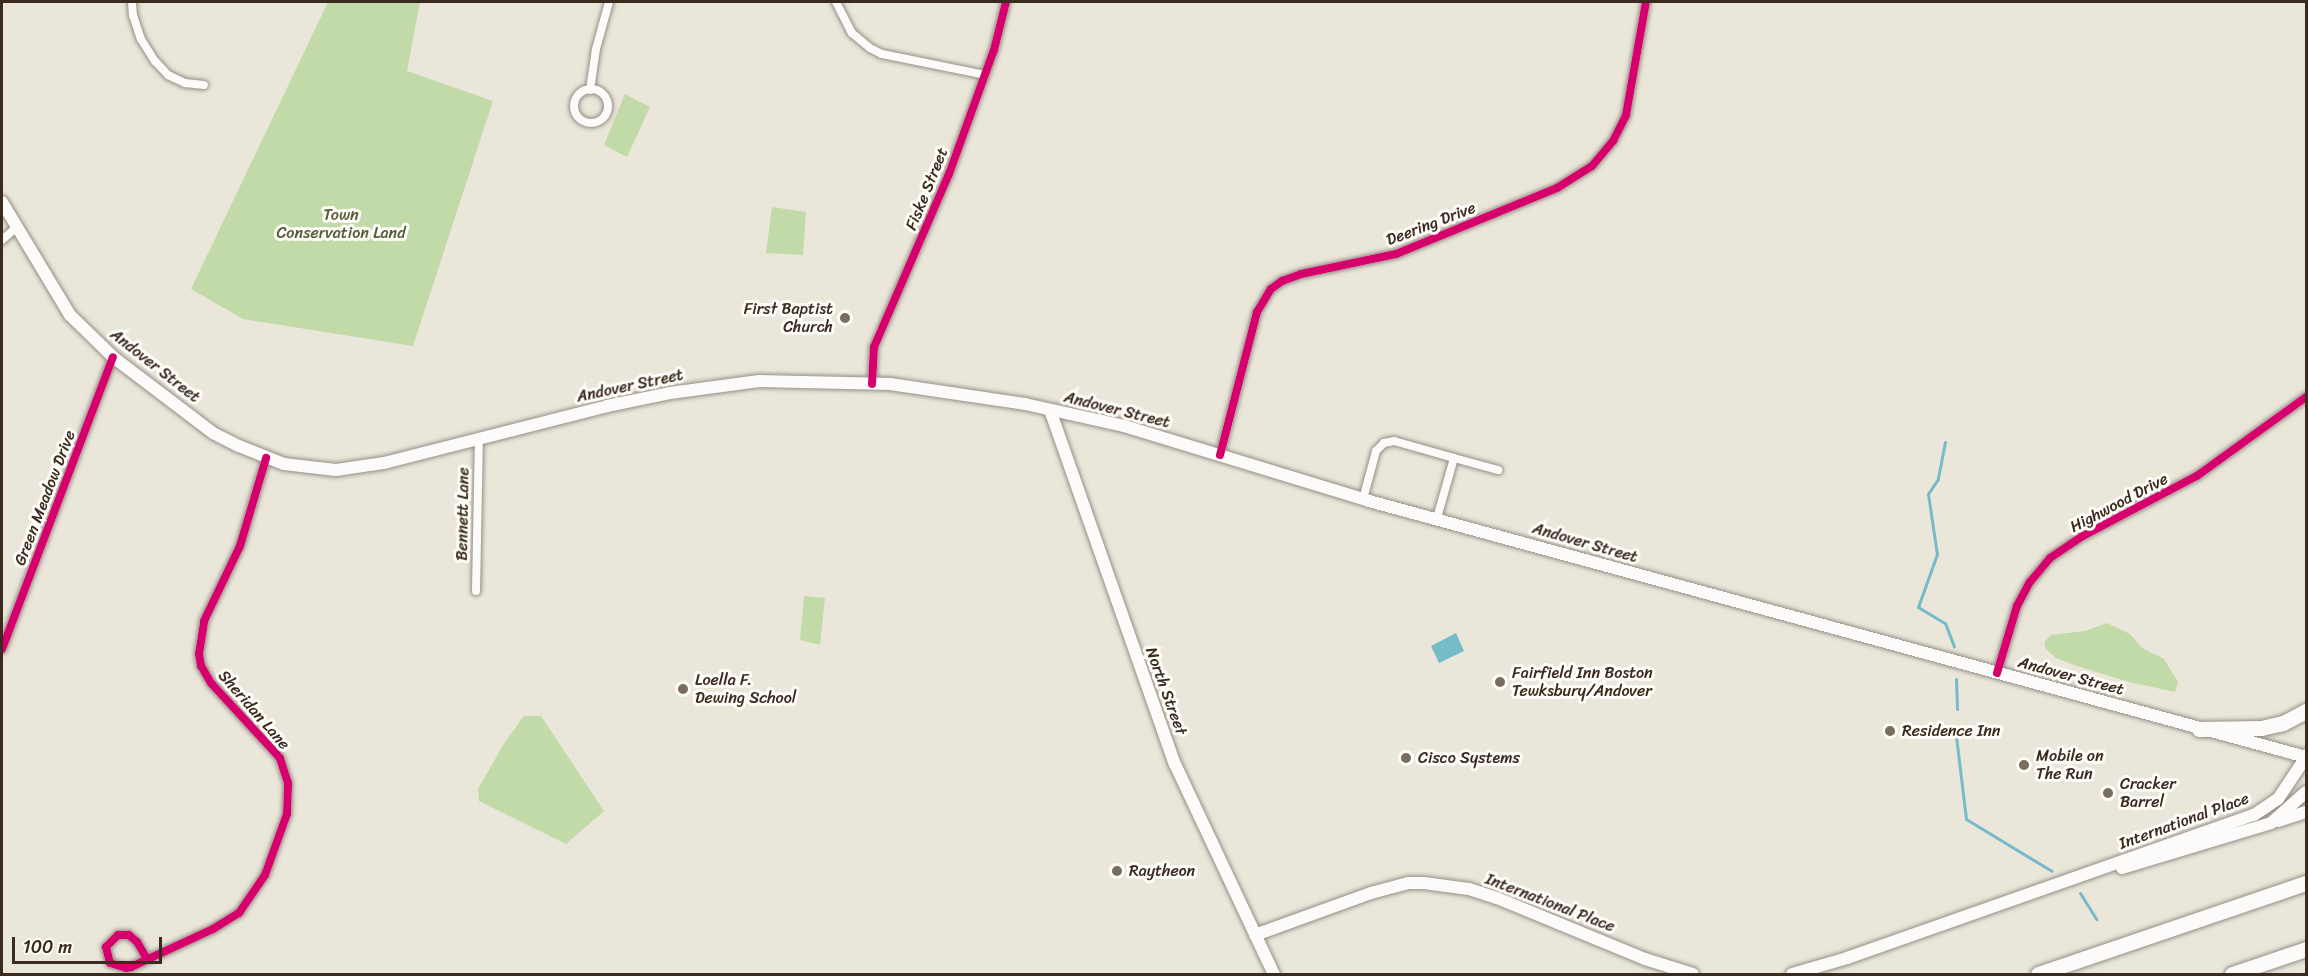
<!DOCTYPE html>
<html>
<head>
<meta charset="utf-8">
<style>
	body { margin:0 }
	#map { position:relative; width:2308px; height:976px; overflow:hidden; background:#ebe6da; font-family:Sriracha,sans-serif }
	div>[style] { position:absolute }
	.green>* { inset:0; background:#c1daa8 }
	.water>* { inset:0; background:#75bbc9 }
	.stream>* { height:3px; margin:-1.5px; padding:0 1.5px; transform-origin:1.5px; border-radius:1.5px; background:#75bbc9 }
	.roads { filter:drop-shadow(0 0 2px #948f86) drop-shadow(0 0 2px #948f86) }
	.minor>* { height:8px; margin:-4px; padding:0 4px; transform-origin:4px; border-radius:4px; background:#fcfbf9 }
	.minor>.ring { margin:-4px; padding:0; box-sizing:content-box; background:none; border:8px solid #fcfbf9; border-radius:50% }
	.secondary>* { height:12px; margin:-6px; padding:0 6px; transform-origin:6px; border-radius:6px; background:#fcfbf9 }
	.motorway>* { height:15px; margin:-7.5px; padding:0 7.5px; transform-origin:7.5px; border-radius:7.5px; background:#fcfbf9 }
	.cycleway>* { height:8px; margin:-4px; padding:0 4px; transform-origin:4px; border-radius:4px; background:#d6006c }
	.dots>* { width:16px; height:16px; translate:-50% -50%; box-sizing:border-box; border:3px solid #fdfcf7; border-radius:50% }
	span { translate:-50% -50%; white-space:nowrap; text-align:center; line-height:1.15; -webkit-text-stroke:6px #fdfcf7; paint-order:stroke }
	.street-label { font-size:16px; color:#3b2a1e }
	.park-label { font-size:16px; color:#595c3b }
	.poi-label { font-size:16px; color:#3b2a1e }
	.right { translate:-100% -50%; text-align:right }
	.left { translate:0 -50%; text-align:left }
	.frame { position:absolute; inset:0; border:3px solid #3b2a1e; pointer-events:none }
	.scale { position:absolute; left:12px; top:937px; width:150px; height:27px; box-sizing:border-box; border:3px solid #3b2a1e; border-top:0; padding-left:8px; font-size:18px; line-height:21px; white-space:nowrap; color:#3b2a1e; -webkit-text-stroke:4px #fdfcf7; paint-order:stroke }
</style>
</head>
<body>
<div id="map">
	<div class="green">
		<i style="clip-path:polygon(328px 2px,420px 2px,407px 71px,493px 101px,413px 346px,243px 319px,191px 289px)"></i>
		<i style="clip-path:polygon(625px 94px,650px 107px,627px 157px,604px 145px)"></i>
		<i style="clip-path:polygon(772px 207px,806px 212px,803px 255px,766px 253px)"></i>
		<i style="clip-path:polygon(804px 596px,825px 598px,820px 645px,800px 640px)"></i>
		<i style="clip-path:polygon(2107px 623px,2130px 634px,2142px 648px,2164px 659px,2178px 682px,2175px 692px,2129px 682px,2077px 666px,2056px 658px,2046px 649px,2044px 642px,2051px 635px,2085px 631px)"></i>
		<i style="clip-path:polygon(524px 716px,541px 716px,604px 811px,566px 844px,479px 801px,478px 789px,505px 742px)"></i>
	</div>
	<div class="water">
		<i style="clip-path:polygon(1456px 633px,1464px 651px,1439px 663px,1431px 646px)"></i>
	</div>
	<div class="stream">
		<i style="left:1945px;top:442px;width:38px;rotate:101deg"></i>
		<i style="left:1938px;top:479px;width:18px;rotate:124deg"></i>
		<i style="left:1928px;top:494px;width:61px;rotate:81.5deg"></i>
		<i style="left:1937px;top:554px;width:56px;rotate:109.7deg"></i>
		<i style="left:1918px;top:607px;width:31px;rotate:31deg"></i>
		<i style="left:1945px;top:623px;width:25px;rotate:69deg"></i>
		<i style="left:1956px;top:679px;width:30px;rotate:88deg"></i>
		<i style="left:1955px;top:728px;width:92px;rotate:83.1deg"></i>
		<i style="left:1966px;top:819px;width:100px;rotate:31.2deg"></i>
		<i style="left:2080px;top:893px;width:31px;rotate:58deg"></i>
	</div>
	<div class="roads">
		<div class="minor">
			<i style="left:132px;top:2px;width:13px;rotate:86deg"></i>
			<i style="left:133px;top:15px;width:25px;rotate:72deg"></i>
			<i style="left:141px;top:39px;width:26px;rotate:58deg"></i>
			<i style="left:155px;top:61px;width:19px;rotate:47deg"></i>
			<i style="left:168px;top:75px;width:19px;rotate:25deg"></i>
			<i style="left:185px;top:83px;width:19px;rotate:6deg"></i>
			<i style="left:836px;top:2px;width:35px;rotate:63deg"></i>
			<i style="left:852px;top:33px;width:23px;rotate:40deg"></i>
			<i style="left:870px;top:48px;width:13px;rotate:27deg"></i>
			<i style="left:882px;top:54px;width:105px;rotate:11.5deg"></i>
			<i class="ring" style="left:574px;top:89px;width:26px;height:26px"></i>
			<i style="left:590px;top:90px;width:41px;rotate:-81.7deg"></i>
			<i style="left:596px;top:49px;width:49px;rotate:-74.5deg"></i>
			<i style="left:2px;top:240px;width:18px;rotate:-41deg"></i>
			<i style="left:872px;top:384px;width:37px;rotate:-87deg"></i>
			<i style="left:874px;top:347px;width:189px;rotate:-66.6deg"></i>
			<i style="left:949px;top:174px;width:132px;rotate:-70.1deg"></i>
			<i style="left:994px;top:50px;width:49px;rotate:-76deg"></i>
			<i style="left:1220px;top:455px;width:148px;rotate:-75.5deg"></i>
			<i style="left:1257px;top:312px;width:27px;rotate:-59deg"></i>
			<i style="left:1271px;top:289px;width:14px;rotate:-36deg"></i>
			<i style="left:1282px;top:281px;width:20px;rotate:-20deg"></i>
			<i style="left:1301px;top:274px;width:97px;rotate:-11.9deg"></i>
			<i style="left:1396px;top:254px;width:174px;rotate:-22.3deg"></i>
			<i style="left:1557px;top:188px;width:41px;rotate:-32.2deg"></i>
			<i style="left:1592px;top:166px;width:33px;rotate:-50deg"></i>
			<i style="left:1613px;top:141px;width:29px;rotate:-63deg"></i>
			<i style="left:1626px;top:115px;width:115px;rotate:-80deg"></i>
			<i style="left:1454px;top:458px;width:46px;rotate:15.3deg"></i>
			<i style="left:1363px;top:499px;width:50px;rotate:-74.8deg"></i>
			<i style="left:1376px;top:451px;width:11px;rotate:-45deg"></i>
			<i style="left:1384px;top:443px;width:10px;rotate:-11deg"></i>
			<i style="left:1394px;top:441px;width:62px;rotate:15.8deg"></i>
			<i style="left:1454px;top:458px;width:62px;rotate:105.8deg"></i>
			<i style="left:476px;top:591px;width:153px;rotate:-88.9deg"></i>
			<i style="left:2px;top:649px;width:312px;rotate:-69.2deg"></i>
			<i style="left:1997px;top:673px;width:70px;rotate:-73.4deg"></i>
			<i style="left:2017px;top:606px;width:27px;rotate:-62deg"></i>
			<i style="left:2030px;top:582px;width:31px;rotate:-50deg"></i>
			<i style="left:2050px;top:558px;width:40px;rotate:-34deg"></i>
			<i style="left:2083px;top:536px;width:129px;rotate:-27.8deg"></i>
			<i style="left:2197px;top:476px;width:135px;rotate:-35.9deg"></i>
			<i style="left:147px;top:959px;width:20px;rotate:-120deg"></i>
			<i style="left:137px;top:942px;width:11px;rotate:-139deg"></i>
			<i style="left:129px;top:935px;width:11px;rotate:180deg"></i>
			<i style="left:118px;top:935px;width:17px;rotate:135deg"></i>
			<i style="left:106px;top:947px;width:16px;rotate:76deg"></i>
			<i style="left:110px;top:963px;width:17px;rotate:17deg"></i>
			<i style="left:126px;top:968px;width:5px;rotate:-11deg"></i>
			<i style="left:131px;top:967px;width:90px;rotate:-24.9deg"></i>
			<i style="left:213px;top:929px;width:31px;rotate:-32deg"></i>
			<i style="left:239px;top:913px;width:46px;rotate:-55.6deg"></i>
			<i style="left:265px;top:875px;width:65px;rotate:-70.2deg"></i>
			<i style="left:287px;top:814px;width:31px;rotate:-88deg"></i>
			<i style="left:288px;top:783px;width:26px;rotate:-108deg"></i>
			<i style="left:280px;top:758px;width:102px;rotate:-132.6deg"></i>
			<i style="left:211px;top:683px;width:20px;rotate:-120deg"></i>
			<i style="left:201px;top:666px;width:12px;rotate:-99deg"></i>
			<i style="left:199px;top:654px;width:33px;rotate:-81deg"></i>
			<i style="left:204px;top:621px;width:83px;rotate:-64.4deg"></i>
			<i style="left:240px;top:546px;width:92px;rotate:-73.5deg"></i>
		</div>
		<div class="secondary">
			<i style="left:2px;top:202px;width:132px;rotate:59deg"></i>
			<i style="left:70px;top:315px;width:60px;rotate:44.3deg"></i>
			<i style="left:113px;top:357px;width:126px;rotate:37.2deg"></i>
			<i style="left:213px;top:433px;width:29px;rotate:27deg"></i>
			<i style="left:239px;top:446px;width:48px;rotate:21.8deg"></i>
			<i style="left:284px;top:464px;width:52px;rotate:6.6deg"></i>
			<i style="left:336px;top:470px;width:49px;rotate:-8.3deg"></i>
			<i style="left:384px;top:463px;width:230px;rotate:-14.3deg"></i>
			<i style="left:607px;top:406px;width:64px;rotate:-11.7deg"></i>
			<i style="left:670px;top:393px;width:90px;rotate:-7.7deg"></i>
			<i style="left:759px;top:381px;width:131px;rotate:1.3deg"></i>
			<i style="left:890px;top:384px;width:136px;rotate:8.4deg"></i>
			<i style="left:1025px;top:404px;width:101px;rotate:12.5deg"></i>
			<i style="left:1124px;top:426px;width:256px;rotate:17deg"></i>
			<i style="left:1369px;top:501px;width:971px;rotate:15.28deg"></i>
			<i style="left:1050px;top:410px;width:375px;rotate:70.6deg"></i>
			<i style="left:1175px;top:764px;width:232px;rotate:64.8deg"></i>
			<i style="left:2278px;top:821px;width:29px;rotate:-18deg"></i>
			<i style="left:2122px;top:868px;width:156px;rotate:-16.8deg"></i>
			<i style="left:2271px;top:823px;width:47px;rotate:-41.5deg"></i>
			<i style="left:1255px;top:935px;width:123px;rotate:-19.9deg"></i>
			<i style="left:1371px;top:893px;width:39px;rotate:-15deg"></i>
			<i style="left:1409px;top:883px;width:15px"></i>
			<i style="left:1424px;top:883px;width:45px;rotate:7.6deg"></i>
			<i style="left:1469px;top:889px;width:29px;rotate:18deg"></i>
			<i style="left:1497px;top:898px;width:160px;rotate:22.4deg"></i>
			<i style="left:1645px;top:959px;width:50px;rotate:17.4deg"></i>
			<i style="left:1792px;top:974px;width:57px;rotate:-16.2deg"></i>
			<i style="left:1847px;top:958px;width:431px;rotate:-19.4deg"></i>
			<i style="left:2254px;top:815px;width:29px;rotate:-34deg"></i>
			<i style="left:2278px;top:799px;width:50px;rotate:-56.3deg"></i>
		</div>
		<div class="motorway">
			<i style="left:2199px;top:729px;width:62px;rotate:-0.9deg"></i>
			<i style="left:2261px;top:728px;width:23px;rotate:-13deg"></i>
			<i style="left:2283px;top:723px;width:26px;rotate:-28deg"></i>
			<i style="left:2306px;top:757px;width:1px;rotate:-90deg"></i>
			<i style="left:2038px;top:974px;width:283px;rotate:-18.8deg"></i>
			<i style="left:2232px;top:974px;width:78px;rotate:-18.7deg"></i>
		</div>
	</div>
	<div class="cycleway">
		<i style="left:872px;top:384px;width:37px;rotate:-87deg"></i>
		<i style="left:874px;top:347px;width:189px;rotate:-66.6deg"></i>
		<i style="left:949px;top:174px;width:132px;rotate:-70.1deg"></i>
		<i style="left:994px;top:50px;width:49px;rotate:-76deg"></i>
		<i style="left:1220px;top:455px;width:148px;rotate:-75.5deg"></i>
		<i style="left:1257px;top:312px;width:27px;rotate:-59deg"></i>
		<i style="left:1271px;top:289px;width:14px;rotate:-36deg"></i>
		<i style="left:1282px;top:281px;width:20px;rotate:-20deg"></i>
		<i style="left:1301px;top:274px;width:97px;rotate:-11.9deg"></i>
		<i style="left:1396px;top:254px;width:174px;rotate:-22.3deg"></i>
		<i style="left:1557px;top:188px;width:41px;rotate:-32.2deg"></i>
		<i style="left:1592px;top:166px;width:33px;rotate:-50deg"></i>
		<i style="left:1613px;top:141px;width:29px;rotate:-63deg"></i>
		<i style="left:1626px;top:115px;width:115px;rotate:-80deg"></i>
		<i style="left:2px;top:649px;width:312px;rotate:-69.2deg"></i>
		<i style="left:1997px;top:673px;width:70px;rotate:-73.4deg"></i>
		<i style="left:2017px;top:606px;width:27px;rotate:-62deg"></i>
		<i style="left:2030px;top:582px;width:31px;rotate:-50deg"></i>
		<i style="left:2050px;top:558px;width:40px;rotate:-34deg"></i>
		<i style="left:2083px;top:536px;width:129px;rotate:-27.8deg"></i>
		<i style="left:2197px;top:476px;width:135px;rotate:-35.9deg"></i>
		<i style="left:147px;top:959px;width:20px;rotate:-120deg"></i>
		<i style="left:137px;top:942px;width:11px;rotate:-139deg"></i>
		<i style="left:129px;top:935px;width:11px;rotate:180deg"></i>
		<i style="left:118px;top:935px;width:17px;rotate:135deg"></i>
		<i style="left:106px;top:947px;width:16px;rotate:76deg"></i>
		<i style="left:110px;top:963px;width:17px;rotate:17deg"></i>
		<i style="left:126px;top:968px;width:5px;rotate:-11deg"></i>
		<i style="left:131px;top:967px;width:90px;rotate:-24.9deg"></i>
		<i style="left:213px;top:929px;width:31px;rotate:-32deg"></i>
		<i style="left:239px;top:913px;width:46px;rotate:-55.6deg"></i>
		<i style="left:265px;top:875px;width:65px;rotate:-70.2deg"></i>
		<i style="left:287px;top:814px;width:31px;rotate:-88deg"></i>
		<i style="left:288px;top:783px;width:26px;rotate:-108deg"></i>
		<i style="left:280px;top:758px;width:102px;rotate:-132.6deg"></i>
		<i style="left:211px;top:683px;width:20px;rotate:-120deg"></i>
		<i style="left:201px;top:666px;width:12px;rotate:-99deg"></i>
		<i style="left:199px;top:654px;width:33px;rotate:-81deg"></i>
		<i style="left:204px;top:621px;width:83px;rotate:-64.4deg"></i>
		<i style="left:240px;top:546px;width:92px;rotate:-73.5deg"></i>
	</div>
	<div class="dots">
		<i style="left:845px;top:318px;background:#796c60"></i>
		<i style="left:1500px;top:682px;background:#796c60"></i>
		<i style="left:683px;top:689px;background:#796c60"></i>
		<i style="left:1890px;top:731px;background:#796c60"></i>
		<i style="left:1406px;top:758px;background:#796c60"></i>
		<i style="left:2024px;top:765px;background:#796c60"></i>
		<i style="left:2108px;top:793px;background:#796c60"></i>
		<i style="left:1117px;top:871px;background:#796c60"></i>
	</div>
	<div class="street-label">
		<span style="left:927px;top:189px;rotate:-68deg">Fiske Street</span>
		<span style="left:1431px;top:224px;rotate:-21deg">Deering Drive</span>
		<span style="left:155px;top:366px;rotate:38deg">Andover Street</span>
		<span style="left:630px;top:386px;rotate:-12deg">Andover Street</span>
		<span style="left:1117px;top:410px;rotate:14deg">Andover Street</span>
		<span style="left:45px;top:498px;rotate:-69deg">Green Meadow Drive</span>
		<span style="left:2119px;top:503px;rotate:-28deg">Highwood Drive</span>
		<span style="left:463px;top:514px;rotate:-89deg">Bennett Lane</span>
		<span style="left:1585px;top:543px;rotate:16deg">Andover Street</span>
		<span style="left:2071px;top:676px;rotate:15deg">Andover Street</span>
		<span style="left:1166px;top:691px;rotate:70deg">North Street</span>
		<span style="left:254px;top:710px;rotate:49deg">Sheridan Lane</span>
		<span style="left:2184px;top:821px;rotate:-20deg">International Place</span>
		<span style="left:1550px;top:903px;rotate:21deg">International Place</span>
	</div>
	<div class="park-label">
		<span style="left:341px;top:224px">Town<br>Conservation Land</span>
	</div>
	<div class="poi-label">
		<span class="right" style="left:833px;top:318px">First Baptist<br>Church</span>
		<span class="left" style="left:1512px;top:682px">Fairfield Inn Boston<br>Tewksbury/Andover</span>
		<span class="left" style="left:695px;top:689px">Loella F.<br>Dewing School</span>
		<span class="left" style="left:1902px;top:731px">Residence Inn</span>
		<span class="left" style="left:2036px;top:765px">Mobile on<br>The Run</span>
		<span class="left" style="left:1418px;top:758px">Cisco Systems</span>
		<span class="left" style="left:2120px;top:793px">Cracker<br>Barrel</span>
		<span class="left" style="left:1129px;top:871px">Raytheon</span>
	</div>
	<div class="frame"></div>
	<div class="scale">100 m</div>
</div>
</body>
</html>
